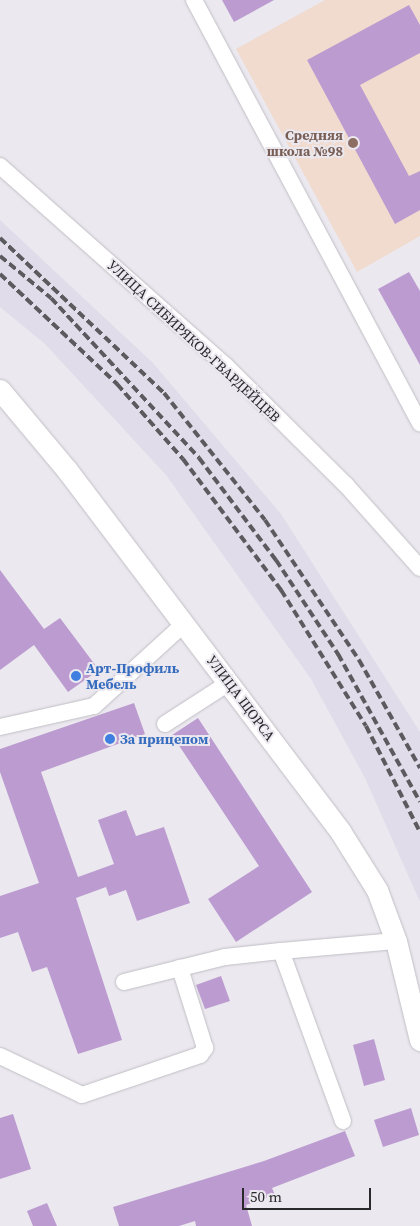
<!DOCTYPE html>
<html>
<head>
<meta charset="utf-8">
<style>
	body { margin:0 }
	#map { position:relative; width:420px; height:1226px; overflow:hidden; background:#ebe8ef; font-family:"Source Serif 4",serif }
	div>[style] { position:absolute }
	.built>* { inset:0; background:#e1dce9 }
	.education>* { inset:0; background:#f1dbce }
	.building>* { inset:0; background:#bc9cd0 }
	.roads { filter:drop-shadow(0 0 1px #c0bec4) drop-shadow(0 0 1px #c0bec4) }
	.minor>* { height:16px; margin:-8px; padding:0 8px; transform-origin:8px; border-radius:8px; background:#fff }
	.major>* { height:21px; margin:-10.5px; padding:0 10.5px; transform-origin:10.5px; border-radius:10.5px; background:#fff }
	.rail>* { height:4px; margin-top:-2px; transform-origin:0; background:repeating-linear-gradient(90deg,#5b5a5e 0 8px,transparent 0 12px) }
	.dots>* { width:14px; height:14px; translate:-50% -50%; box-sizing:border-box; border:2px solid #ebe8ef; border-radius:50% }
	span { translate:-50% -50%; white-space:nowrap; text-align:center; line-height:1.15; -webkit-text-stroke:4px #ebe8ef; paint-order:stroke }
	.education-label { font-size:14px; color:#785e54; font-weight:700 }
	.right { translate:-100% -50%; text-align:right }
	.street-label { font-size:14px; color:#29282b }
	.shop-label { font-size:14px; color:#366cbe; font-weight:700 }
	.left { translate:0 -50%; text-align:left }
	.scale { position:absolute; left:242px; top:1188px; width:129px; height:22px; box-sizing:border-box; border:2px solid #29282b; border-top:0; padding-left:6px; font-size:15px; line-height:18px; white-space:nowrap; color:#29282b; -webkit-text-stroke:4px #ebe8ef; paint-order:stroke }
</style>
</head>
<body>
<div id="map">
	<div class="built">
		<i style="clip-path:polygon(0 220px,153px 363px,281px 514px,420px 732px,420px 902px,365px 778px,311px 679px,166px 475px,45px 344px,0 307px)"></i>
	</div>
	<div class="education">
		<i style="clip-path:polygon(325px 0,420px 0,420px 236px,357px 272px,236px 49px)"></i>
	</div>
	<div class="building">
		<i style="clip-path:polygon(222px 0,274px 0,234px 22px)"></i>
		<i style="clip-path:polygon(409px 5px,420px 25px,420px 53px,360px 85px,409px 176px,420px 171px,420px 210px,395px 224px,307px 60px)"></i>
		<i style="clip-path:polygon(409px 272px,420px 291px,420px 365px,378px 289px)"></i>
		<i style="clip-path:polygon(0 570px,44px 629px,60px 618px,99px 670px,68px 692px,34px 645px,0 670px)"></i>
		<i style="clip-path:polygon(134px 703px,145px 734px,41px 772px,78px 877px,114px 864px,98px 820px,126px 810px,136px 836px,164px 827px,190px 903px,137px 921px,126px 890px,109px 896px,106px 887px,76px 898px,122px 1040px,78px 1054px,47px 967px,32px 972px,18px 932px,0 938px,0 896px,39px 883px,0 772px,0 749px)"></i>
		<i style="clip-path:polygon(198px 718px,312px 892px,236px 942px,208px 899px,259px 866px,172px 735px)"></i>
		<i style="clip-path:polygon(221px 976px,230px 1001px,205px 1009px,196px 985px)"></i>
		<i style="clip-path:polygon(374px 1039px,385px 1080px,364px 1086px,353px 1045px)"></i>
		<i style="clip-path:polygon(411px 1108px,419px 1135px,383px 1147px,374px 1120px)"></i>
		<i style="clip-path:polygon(13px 1114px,31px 1169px,0 1179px,0 1118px)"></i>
		<i style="clip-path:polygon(345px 1131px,355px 1156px,272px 1188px,275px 1195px,246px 1205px,252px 1226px,196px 1226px,195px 1221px,179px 1226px,119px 1226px,113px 1207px,264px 1161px)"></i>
		<i style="clip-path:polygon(47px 1203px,57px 1226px,33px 1226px,27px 1211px)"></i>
	</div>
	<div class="roads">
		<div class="minor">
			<i style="left:194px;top:0;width:480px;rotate:61.9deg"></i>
			<i style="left:0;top:166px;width:302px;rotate:41.5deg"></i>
			<i style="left:226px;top:366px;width:169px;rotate:44.8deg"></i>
			<i style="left:346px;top:485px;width:111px;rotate:48.3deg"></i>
			<i style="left:165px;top:724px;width:77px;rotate:-32.9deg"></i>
			<i style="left:0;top:727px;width:96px;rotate:-12.6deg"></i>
			<i style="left:94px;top:706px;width:123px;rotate:-42.4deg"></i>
			<i style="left:124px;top:982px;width:104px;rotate:-13.9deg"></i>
			<i style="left:225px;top:957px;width:56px;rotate:-6.1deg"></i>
			<i style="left:0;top:1056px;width:91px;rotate:25.4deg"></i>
			<i style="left:82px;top:1095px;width:125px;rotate:-18.7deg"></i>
			<i style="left:200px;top:1055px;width:9px;rotate:-54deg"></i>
			<i style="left:205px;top:1048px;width:84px;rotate:-107.4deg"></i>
			<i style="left:343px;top:1121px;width:181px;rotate:-110deg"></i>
			<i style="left:281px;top:951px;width:115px;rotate:-5deg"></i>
		</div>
		<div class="major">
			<i style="left:0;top:390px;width:104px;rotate:50.1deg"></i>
			<i style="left:67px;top:470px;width:453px;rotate:52.9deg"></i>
			<i style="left:340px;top:831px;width:70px;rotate:57.9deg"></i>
			<i style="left:377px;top:890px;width:54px;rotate:69.6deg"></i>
			<i style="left:396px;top:941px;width:102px;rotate:76.4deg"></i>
		</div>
	</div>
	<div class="rail">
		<i style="left:0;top:238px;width:226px;rotate:43.4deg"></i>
		<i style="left:164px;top:393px;width:162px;rotate:51.5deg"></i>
		<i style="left:265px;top:520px;width:169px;rotate:56.1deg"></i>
		<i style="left:359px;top:660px;width:124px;rotate:60.5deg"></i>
		<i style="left:0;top:256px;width:66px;rotate:39.5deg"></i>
		<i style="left:51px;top:298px;width:218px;rotate:47.2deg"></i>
		<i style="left:199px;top:458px;width:128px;rotate:53deg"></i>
		<i style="left:276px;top:560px;width:113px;rotate:56.6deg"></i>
		<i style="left:338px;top:654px;width:169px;rotate:61deg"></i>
		<i style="left:0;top:274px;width:161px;rotate:43.2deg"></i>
		<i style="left:117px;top:384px;width:100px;rotate:48.7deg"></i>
		<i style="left:183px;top:459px;width:164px;rotate:53.2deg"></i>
		<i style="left:281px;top:590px;width:160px;rotate:58deg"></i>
		<i style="left:366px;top:726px;width:119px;rotate:63deg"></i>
	</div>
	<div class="dots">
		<i style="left:353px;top:143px;background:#8d6e63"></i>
		<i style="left:76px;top:676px;background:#3f7fe0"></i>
		<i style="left:110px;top:739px;background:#3f7fe0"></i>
	</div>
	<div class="education-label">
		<span class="right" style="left:343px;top:143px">Средняя<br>школа №98</span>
	</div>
	<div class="street-label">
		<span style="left:194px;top:341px;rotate:43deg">УЛИЦА СИБИРЯКОВ-ГВАРДЕЙЦЕВ</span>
		<span style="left:241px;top:698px;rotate:53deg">УЛИЦА ЩОРСА</span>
	</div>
	<div class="shop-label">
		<span class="left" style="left:86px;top:676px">Арт-Профиль<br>Мебель</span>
		<span class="left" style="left:120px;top:739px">За прицепом</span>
	</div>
	<div class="scale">50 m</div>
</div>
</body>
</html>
